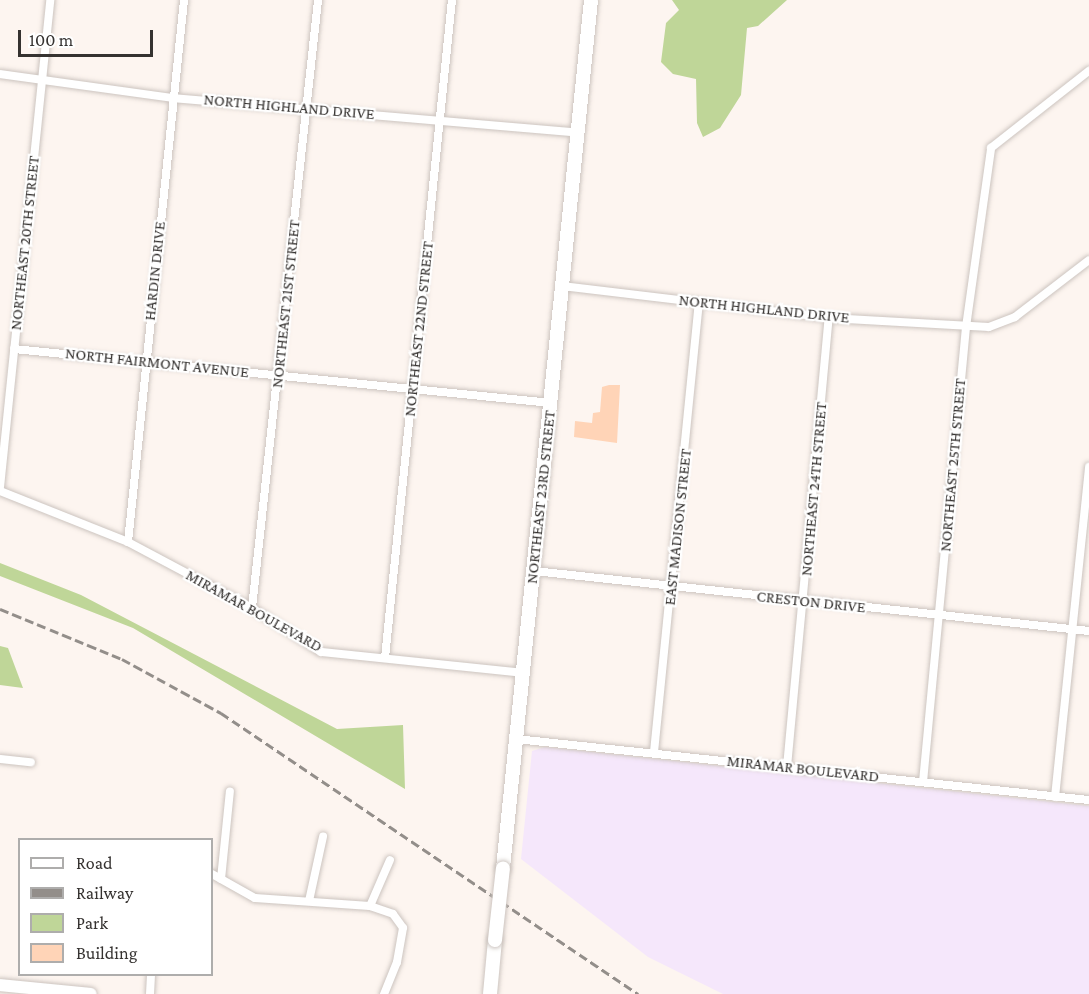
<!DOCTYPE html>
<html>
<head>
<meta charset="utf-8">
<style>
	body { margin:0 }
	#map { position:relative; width:1089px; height:994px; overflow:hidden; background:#fdf5f0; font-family:"Crimson Pro",serif }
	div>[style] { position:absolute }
	.industrial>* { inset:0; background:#f5e7fb }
	.green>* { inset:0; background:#bfd698 }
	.building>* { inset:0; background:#ffd4b7 }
	.roads { filter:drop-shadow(0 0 2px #ccc4bf) drop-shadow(0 0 2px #ccc4bf) }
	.minor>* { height:8px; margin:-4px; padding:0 4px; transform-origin:4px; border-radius:4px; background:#fff }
	.secondary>* { height:12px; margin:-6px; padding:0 6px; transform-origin:6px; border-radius:6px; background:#fff }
	.primary>* { height:14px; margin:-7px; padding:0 7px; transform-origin:7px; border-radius:7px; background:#fff }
	.rail>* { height:3px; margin-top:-1.5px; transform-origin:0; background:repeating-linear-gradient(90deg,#938e8a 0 9px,transparent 0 13.5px) }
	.bridges { filter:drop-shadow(0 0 2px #ccc4bf) drop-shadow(0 0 2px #ccc4bf) }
	.primary-bridge>* { height:14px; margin:-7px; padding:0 7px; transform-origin:7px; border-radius:7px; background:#fff }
	span { translate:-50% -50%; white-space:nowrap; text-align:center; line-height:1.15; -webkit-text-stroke:4.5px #fff; paint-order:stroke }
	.street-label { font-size:16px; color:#353230 }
	.legend { position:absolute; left:18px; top:838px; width:195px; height:138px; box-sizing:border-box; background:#fff; border:2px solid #aeadac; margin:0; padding:8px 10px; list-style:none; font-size:18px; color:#353230 }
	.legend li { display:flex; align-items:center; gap:12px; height:30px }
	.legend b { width:30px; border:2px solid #aeadac }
	.scale { position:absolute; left:18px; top:30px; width:135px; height:27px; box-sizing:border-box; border:3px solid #353230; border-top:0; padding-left:8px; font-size:18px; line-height:21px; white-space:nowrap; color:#353230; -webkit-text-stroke:4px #fff; paint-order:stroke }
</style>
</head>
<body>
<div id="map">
	<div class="industrial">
		<i style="clip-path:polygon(545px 747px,1089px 806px,1089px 994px,723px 994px,648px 957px,521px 859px,532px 751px)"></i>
	</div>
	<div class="green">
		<i style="clip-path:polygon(672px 0,787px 0,758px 26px,747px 28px,741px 95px,720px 128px,703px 137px,697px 123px,696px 79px,673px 74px,661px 62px,666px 23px,679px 10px)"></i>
		<i style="clip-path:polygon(0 563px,81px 595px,337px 729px,403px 725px,405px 789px,133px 628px,0 576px)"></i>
		<i style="clip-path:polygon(0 646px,8px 648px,23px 688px,0 685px)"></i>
	</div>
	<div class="building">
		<i style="clip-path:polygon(609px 385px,620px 385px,617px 443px,574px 437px,575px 421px,592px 423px,593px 413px,600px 412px,602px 387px)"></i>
	</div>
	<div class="roads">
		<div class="minor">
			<i style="left:0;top:74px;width:175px;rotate:7.9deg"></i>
			<i style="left:173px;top:98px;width:407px;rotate:4.9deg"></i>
			<i style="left:562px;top:286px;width:269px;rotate:6.8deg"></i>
			<i style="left:829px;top:318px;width:160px;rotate:3.2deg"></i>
			<i style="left:989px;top:327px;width:28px;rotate:-21deg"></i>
			<i style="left:1015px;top:317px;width:93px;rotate:-37.6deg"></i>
			<i style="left:14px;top:349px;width:540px;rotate:5.74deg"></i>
			<i style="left:0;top:487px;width:490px;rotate:-84.1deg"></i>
			<i style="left:0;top:491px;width:138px;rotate:21.7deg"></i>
			<i style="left:128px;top:542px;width:140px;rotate:28deg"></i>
			<i style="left:252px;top:608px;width:82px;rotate:32.5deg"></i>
			<i style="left:321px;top:652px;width:203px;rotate:5.9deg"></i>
			<i style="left:128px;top:542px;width:545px;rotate:-84.1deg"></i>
			<i style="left:534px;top:571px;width:558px;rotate:6.17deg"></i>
			<i style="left:252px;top:608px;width:612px;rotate:-83.8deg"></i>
			<i style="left:385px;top:658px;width:661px;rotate:-84.19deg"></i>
			<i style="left:516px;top:739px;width:576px;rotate:6.08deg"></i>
			<i style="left:654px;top:752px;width:452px;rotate:-84.3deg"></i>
			<i style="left:0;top:759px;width:31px;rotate:6deg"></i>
			<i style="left:787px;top:767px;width:451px;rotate:-84.7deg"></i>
			<i style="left:923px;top:782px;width:457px;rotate:-84.6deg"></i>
			<i style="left:966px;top:327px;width:181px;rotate:-82deg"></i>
			<i style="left:991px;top:148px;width:125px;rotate:-38.2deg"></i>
			<i style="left:1055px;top:797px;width:332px;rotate:-84.1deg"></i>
			<i style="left:212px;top:874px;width:49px;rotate:29.2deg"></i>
			<i style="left:255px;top:898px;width:115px;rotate:4deg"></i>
			<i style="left:370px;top:906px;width:24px;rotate:19deg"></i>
			<i style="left:393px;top:914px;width:17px;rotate:54deg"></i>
			<i style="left:403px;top:928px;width:35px;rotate:100deg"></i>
			<i style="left:397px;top:962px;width:35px;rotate:112deg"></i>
			<i style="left:221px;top:879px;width:88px;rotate:-84.2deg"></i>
			<i style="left:309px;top:901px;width:66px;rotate:-77.7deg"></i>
			<i style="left:370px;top:906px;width:50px;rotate:-66.5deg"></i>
			<i style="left:150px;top:994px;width:20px;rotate:-87deg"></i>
		</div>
		<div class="secondary">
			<i style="left:0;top:985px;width:91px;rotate:5.6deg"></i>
		</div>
		<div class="primary">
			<i style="left:503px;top:868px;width:872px;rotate:-84.21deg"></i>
			<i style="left:490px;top:994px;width:54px;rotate:-84.7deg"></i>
		</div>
	</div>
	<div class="rail">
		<i style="left:0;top:609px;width:132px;rotate:22.3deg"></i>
		<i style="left:122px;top:659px;width:113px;rotate:28.6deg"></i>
		<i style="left:221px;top:713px;width:503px;rotate:33.97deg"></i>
	</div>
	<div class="bridges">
		<div class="primary-bridge">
			<i style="left:495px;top:940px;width:72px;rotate:-83.7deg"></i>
		</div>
	</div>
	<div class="street-label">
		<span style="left:289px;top:107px;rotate:5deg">NORTH HIGHLAND DRIVE</span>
		<span style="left:25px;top:243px;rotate:-84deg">NORTHEAST 20TH STREET</span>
		<span style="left:155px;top:271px;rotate:-84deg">HARDIN DRIVE</span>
		<span style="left:286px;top:304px;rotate:-84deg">NORTHEAST 21ST STREET</span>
		<span style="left:764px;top:309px;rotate:6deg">NORTH HIGHLAND DRIVE</span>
		<span style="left:419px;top:329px;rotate:-84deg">NORTHEAST 22ND STREET</span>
		<span style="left:157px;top:363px;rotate:6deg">NORTH FAIRMONT AVENUE</span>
		<span style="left:953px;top:465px;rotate:-85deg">NORTHEAST 25TH STREET</span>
		<span style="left:814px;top:489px;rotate:-85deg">NORTHEAST 24TH STREET</span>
		<span style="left:541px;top:497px;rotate:-84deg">NORTHEAST 23RD STREET</span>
		<span style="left:678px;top:527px;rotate:-84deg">EAST MADISON STREET</span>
		<span style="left:811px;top:602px;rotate:6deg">CRESTON DRIVE</span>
		<span style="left:254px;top:611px;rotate:29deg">MIRAMAR BOULEVARD</span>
		<span style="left:803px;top:769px;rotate:6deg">MIRAMAR BOULEVARD</span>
	</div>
	<ul class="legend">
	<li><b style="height:8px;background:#fff"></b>Road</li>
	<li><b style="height:8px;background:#938e8a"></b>Railway</li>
	<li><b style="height:16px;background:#bfd698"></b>Park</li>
	<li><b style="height:16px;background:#ffd4b7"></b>Building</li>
	</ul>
	<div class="scale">100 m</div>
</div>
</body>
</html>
